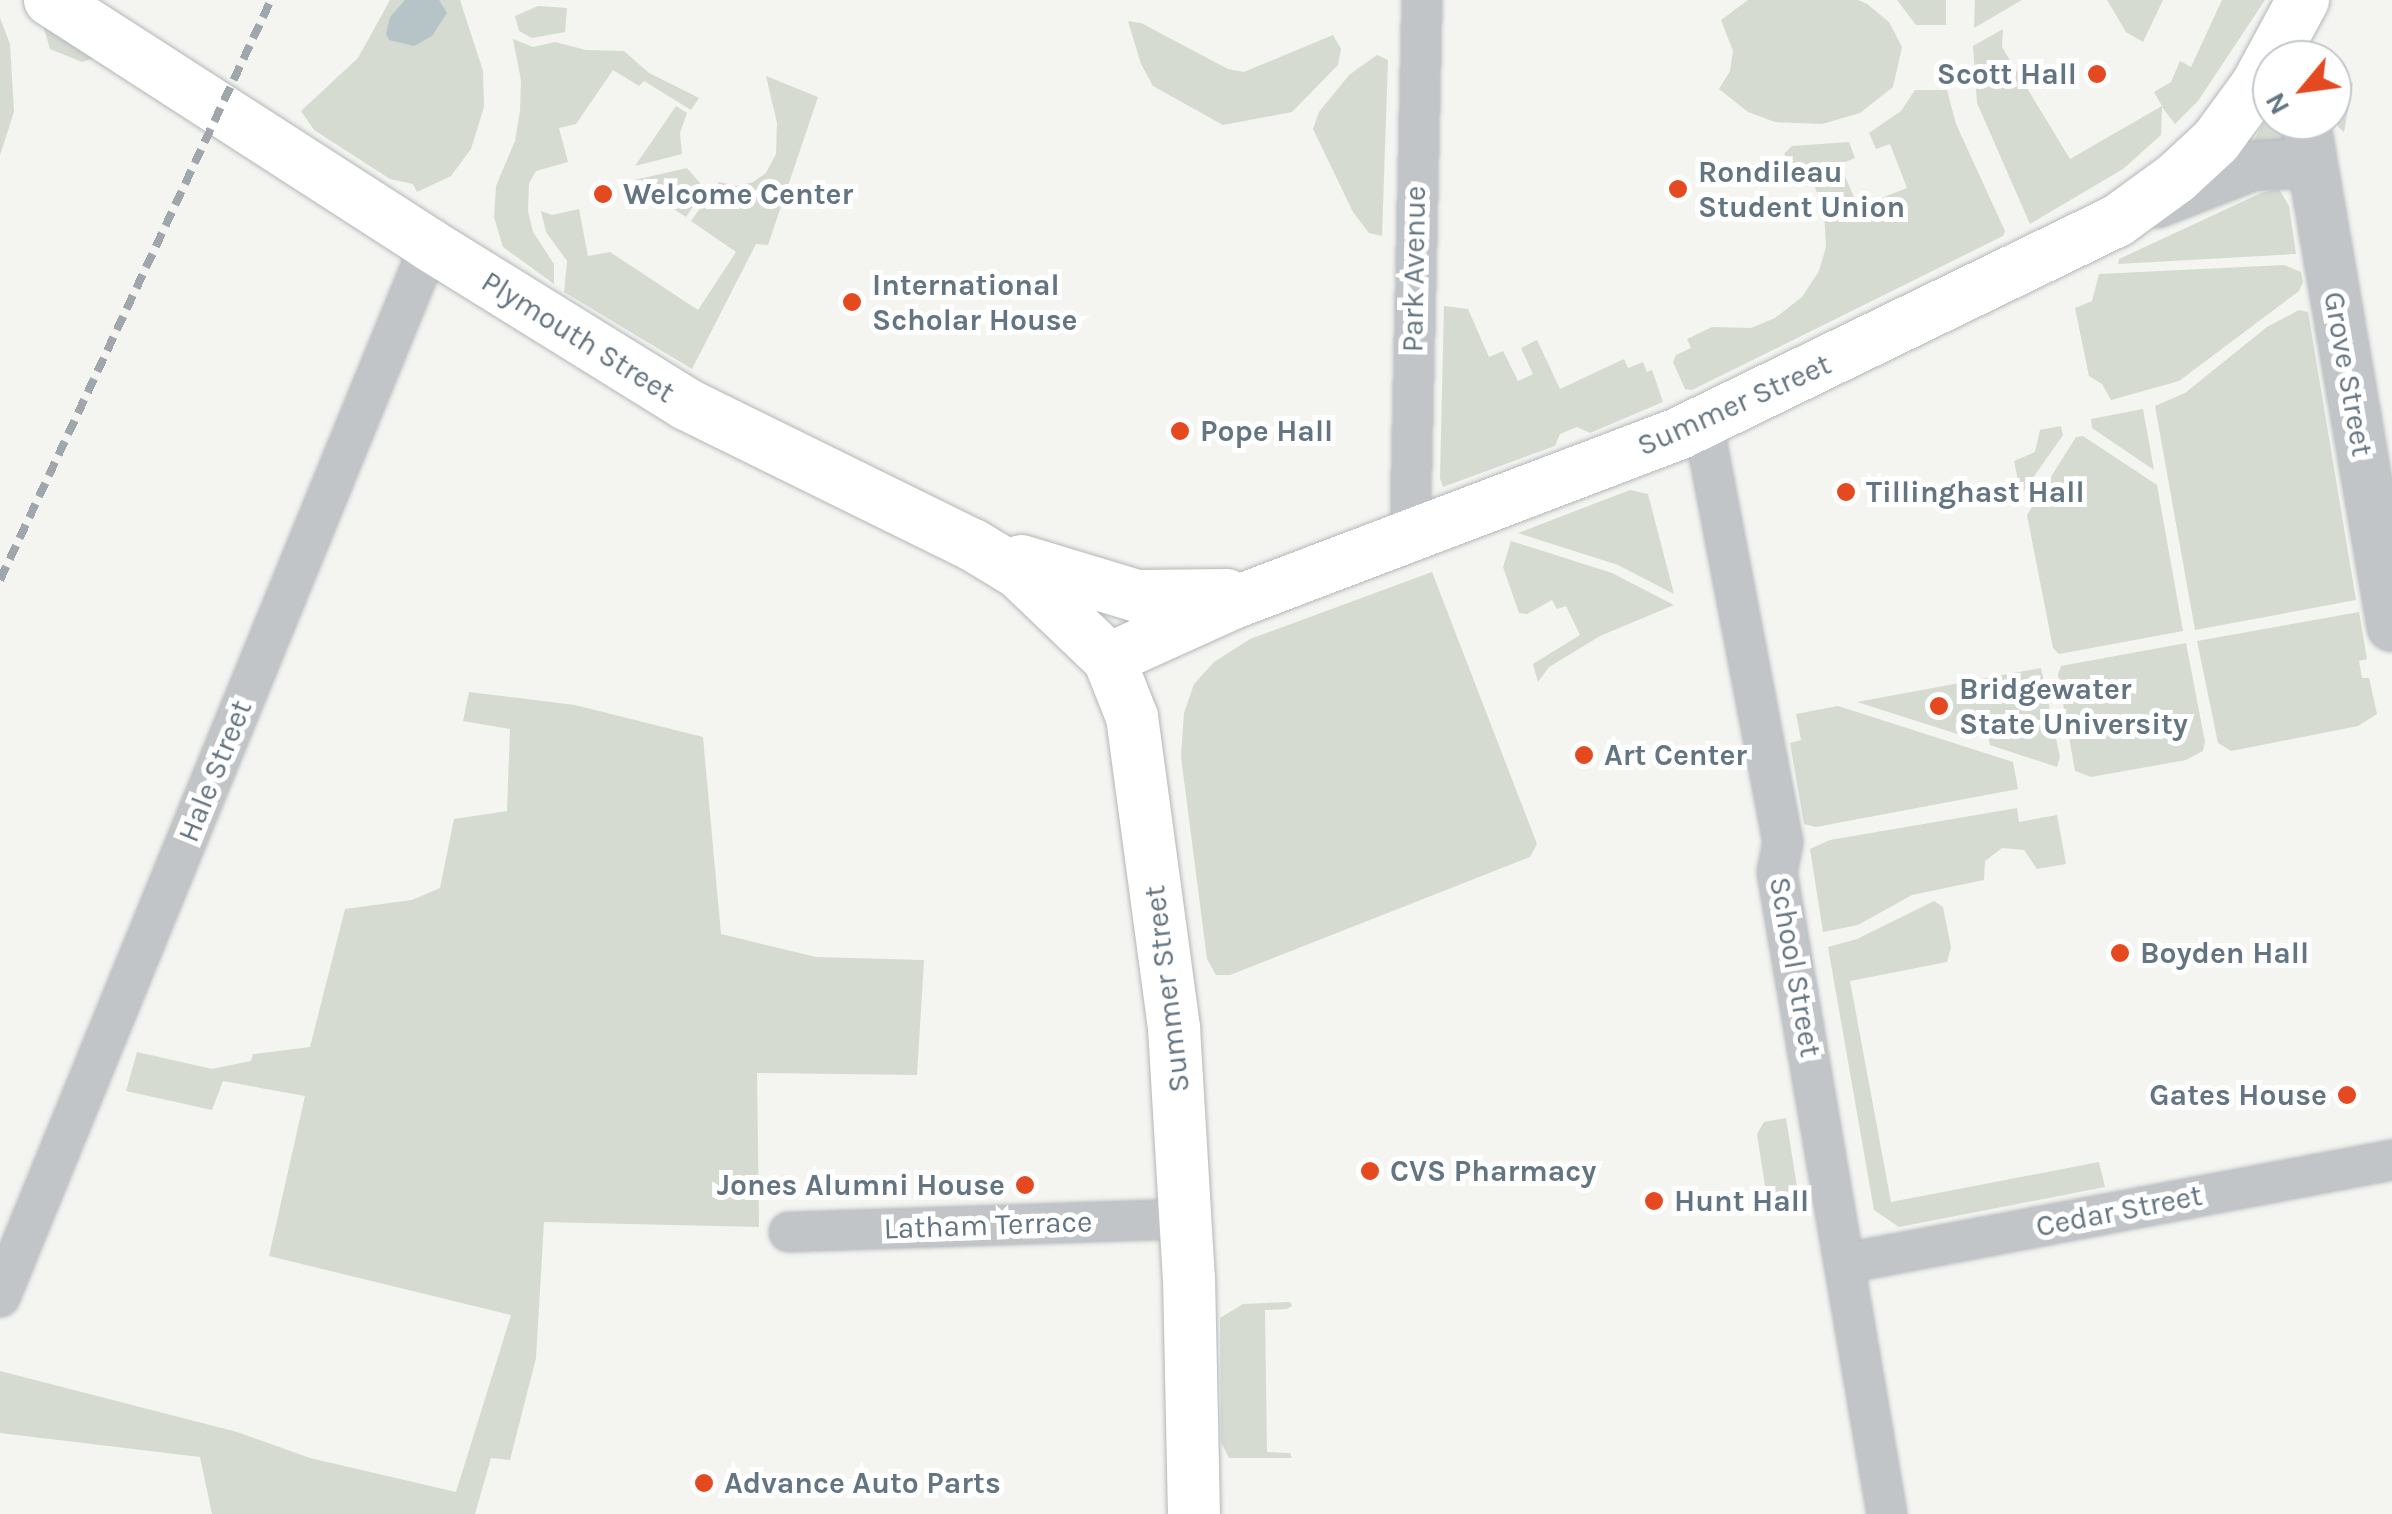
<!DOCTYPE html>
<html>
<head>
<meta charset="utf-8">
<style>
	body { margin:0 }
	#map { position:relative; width:2392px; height:1514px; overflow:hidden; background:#f4f4f0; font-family:Karla,sans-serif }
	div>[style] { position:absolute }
	.green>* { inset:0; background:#d5dbd1 }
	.water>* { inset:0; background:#b6c4c7 }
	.roads { filter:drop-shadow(0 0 2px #b1b7bb) drop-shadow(0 0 2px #b1b7bb) }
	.minor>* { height:38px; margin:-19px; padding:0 19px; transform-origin:19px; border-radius:19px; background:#c1c5c8 }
	.tertiary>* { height:48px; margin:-24px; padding:0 24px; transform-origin:24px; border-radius:24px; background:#c1c5c8 }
	.secondary>* { height:52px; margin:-26px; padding:0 26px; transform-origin:26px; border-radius:26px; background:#fff }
	.rail>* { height:8px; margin-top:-4px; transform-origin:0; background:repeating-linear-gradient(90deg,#a0a7ac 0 15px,transparent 0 23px) }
	.dots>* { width:28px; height:28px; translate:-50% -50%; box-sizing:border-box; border:5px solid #fff; border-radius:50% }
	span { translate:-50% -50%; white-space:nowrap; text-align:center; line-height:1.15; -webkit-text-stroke:10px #fff; paint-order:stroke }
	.poi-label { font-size:30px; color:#637582; font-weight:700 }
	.right { translate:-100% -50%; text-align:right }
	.left { translate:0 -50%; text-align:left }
	.street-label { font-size:30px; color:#637582 }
	.north { position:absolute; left:2252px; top:40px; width:100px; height:100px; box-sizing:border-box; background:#fff; border:2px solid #c1c8cd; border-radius:50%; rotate:241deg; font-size:28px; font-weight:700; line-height:40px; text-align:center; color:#637582 }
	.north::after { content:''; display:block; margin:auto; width:35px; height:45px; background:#e5491f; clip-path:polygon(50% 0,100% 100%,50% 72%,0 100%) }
</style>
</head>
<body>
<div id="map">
	<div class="green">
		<i style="clip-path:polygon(390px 0,460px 0,483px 71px,484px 107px,471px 149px,451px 176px,417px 192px,413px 184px,390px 179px,314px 130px,301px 111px,358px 58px)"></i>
		<i style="clip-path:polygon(1748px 0,1858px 0,1867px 4px,1889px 22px,1902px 47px,1893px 87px,1860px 113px,1822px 124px,1775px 122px,1748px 112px,1719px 89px,1730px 71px,1733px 51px,1721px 20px)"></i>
		<i style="clip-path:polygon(1897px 0,1946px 0,1946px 25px,1916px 25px)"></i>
		<i style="clip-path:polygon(1975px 0,2022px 0,1974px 28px)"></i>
		<i style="clip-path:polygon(2107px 0,2163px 0,2143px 42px,2126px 32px)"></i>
		<i style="clip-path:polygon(2222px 0,2265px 0,2198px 101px,2175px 124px,2162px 107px,2161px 135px,2123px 169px,2030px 224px,1977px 103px,1973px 46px,2003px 29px,2002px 47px,2070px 159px,2162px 106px,2154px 92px,2171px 82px,2180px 61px,2191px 67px)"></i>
		<i style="clip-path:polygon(538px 6px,567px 8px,565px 32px,532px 38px,519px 31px,515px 16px)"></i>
		<i style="clip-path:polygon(0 18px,10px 44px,14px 112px,0 155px)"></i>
		<i style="clip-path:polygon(1128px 21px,1141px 23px,1228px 69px,1244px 72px,1333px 35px,1341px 49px,1338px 65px,1292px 112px,1223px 125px,1153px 86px,1141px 64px)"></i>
		<i style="clip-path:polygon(43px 25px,94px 58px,82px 62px,50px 49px)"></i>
		<i style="clip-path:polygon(513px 39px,533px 47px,555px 42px,586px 50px,624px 51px,649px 73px,699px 98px,691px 110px,644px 81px,639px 86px,613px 70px,576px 124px,559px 128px,568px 162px,536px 171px,529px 183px,528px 211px,533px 232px,554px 264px,554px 284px,503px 247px,494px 217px,496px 186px,515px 141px,520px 111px,521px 80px)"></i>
		<i style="clip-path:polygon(1377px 55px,1388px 60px,1382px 236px,1369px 233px,1353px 212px,1313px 129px,1319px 112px,1349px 75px)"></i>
		<i style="clip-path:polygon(766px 76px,818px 97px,768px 245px,756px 244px,692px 369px,564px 292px,567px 261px,546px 232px,541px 211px,552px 215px,579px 209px,588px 256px,610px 252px,698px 310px,736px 252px,691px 221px,719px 182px,737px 186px,753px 182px,766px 173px,776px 154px,777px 123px)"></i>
		<i style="clip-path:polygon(2342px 79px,2353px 83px,2344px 132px,2338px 127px,2337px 83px)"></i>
		<i style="clip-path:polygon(1915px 90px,1947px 90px,1956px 124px,2005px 231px,2003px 236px,1692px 390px,1685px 389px,1673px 362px,1676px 355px,1691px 348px,1687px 339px,1712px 327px,1751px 328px,1775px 318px,1802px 297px,1819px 271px,1826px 247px,1824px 209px,1813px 183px,1784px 154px,1792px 146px,1849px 142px,1855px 158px,1840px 164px,1858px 207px,1907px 188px,1890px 144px,1876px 149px,1869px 133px,1901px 111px)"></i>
		<i style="clip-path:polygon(676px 106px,687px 113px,680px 133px,682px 154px,635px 166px)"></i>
		<i style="clip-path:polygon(2272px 108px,2272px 120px,2283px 120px,2286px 142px,2253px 142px)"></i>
		<i style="clip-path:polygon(687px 168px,705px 189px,686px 217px,630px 181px)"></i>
		<i style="clip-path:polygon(2279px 189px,2289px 206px,2296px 254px,2118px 264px,2119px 259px,2261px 193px)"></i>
		<i style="clip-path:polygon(2284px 265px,2301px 272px,2303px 282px,2299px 291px,2179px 381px,2111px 400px,2102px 384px,2089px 376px,2075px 308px,2092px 301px,2099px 274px)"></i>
		<i style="clip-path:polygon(1444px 306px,1468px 309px,1489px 357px,1503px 351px,1518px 381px,1533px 374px,1521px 348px,1537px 340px,1560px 389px,1624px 359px,1628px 368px,1643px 362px,1647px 372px,1652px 370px,1663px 402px,1590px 433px,1577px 427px,1560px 434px,1555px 446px,1443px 487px,1440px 478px)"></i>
		<i style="clip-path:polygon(2299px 310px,2308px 312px,2356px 600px,2195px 630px,2155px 406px,2185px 393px,2267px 327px)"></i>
		<i style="clip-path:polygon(2143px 409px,2154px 470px,2092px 428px,2091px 419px)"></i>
		<i style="clip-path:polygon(2061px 426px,2063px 435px,2021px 495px,2014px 461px,2035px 452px,2040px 430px)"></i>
		<i style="clip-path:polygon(2083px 436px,2157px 485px,2183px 631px,2059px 654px,2053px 648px,2027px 515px,2076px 437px)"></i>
		<i style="clip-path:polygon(1630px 490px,1648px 494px,1674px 594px,1618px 565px,1518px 533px)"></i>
		<i style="clip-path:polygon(1511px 541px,1612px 573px,1674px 605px,1600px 636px,1549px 667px,1538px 682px,1533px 664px,1580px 635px,1566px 606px,1557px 609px,1552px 600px,1527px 614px,1519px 613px,1503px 567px)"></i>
		<i style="clip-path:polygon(1432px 572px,1537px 844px,1530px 857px,1230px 975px,1216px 975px,1207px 959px,1181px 757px,1184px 713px,1194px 684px,1214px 662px,1250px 639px)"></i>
		<i style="clip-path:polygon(2359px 612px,2367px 659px,2359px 661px,2362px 678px,2369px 678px,2377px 714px,2358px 726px,2231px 751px,2218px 743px,2197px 641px)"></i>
		<i style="clip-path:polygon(2186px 643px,2205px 742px,2203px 751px,2186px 760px,2091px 777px,2075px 771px,2058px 674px,2061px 666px)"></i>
		<i style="clip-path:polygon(2041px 668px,2060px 757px,2057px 767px,1990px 745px,1987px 732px,1973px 739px,1857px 702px)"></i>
		<i style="clip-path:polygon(469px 692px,575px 705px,703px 737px,721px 934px,816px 957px,924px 960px,917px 1075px,757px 1073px,759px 1227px,544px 1222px,536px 1358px,510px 1460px,491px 1458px,475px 1514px,212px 1514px,200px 1457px,0 1433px,0 1371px,237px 1432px,310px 1458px,456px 1492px,511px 1315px,269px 1256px,305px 1096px,223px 1081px,212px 1110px,126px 1091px,137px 1052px,212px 1069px,251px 1061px,253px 1054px,310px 1047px,345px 909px,412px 900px,440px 888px,454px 819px,507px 811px,510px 729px,463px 721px)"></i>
		<i style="clip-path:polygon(1838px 706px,2013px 762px,2018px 789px,1816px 827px,1804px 824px,1790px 743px,1801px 740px,1796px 714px)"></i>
		<i style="clip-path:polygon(2017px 808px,2019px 822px,2057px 815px,2066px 864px,2037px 869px,2024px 850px,2002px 848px,1985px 861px,1984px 880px,1912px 895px,1858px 925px,1823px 932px,1810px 849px,1830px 840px)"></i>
		<i style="clip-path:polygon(1934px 901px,1943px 907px,1951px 947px,1947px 962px,1850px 981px,1891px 1202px,2099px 1162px,2105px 1187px,1899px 1227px,1874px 1210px,1828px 947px,1857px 939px)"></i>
		<i style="clip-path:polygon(1786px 1118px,1801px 1212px,1781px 1215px,1767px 1199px,1757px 1134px,1764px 1122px)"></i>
		<i style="clip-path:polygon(1290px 1302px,1292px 1306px,1287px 1309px,1265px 1310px,1267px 1452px,1290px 1453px,1292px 1458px,1229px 1458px,1221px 1442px,1220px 1318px,1243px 1304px)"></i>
	</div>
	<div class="water">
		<i style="clip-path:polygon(405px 0,439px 0,447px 13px,432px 36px,414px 46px,389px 40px,386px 34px,390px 17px)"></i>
	</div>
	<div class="roads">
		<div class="minor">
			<i style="left:1703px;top:423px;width:427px;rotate:79.2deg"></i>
			<i style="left:1783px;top:842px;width:31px;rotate:101deg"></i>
			<i style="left:1777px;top:872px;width:651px;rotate:80.28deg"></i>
			<i style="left:1410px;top:538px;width:538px;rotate:-88.72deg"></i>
			<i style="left:789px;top:1232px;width:397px;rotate:-1.9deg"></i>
			<i style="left:1846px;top:1263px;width:556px;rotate:-10.68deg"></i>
			<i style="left:0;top:1297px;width:1136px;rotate:-67.77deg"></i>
		</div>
		<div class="tertiary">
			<i style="left:2305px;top:120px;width:514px;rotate:80.26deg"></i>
			<i style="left:2157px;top:203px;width:102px;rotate:-21.3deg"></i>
			<i style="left:2252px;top:166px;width:59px;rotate:-2.9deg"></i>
		</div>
		<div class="secondary">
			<i style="left:50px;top:0;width:452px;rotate:32.8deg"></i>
			<i style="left:430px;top:245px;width:301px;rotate:31.8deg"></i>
			<i style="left:686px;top:404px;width:320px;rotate:26.2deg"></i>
			<i style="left:973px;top:545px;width:54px;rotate:31.3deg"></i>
			<i style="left:1019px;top:573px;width:124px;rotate:43.7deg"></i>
			<i style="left:1109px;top:659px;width:62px;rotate:68.4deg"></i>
			<i style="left:1132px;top:717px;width:314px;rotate:82.3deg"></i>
			<i style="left:1174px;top:1028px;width:249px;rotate:86.6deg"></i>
			<i style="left:1189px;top:1277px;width:237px;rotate:88.8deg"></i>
			<i style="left:1021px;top:561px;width:121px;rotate:16.8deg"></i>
			<i style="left:1137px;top:596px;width:90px;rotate:-0.6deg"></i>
			<i style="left:1109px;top:659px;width:136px;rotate:-24.3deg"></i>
			<i style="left:1233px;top:603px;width:478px;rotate:-20.8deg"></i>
			<i style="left:1680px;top:433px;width:486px;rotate:-25.9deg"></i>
			<i style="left:2117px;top:221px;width:73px;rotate:-36.1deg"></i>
			<i style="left:2176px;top:178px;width:54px;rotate:-42.8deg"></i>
			<i style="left:2216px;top:141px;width:69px;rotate:-53.8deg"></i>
			<i style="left:2257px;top:85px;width:97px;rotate:-61.6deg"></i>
		</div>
	</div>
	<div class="rail">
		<i style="left:0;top:580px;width:640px;rotate:-64.96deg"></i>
	</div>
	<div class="dots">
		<i style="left:2097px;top:74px;background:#e5491f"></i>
		<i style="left:1678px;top:189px;background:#e5491f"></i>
		<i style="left:603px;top:194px;background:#e5491f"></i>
		<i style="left:852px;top:302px;background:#e5491f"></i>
		<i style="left:1180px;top:431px;background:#e5491f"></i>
		<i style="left:1846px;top:492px;background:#e5491f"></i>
		<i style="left:1939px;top:706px;background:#e5491f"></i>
		<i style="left:1584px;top:755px;background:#e5491f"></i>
		<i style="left:2120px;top:953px;background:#e5491f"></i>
		<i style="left:2347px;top:1095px;background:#e5491f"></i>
		<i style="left:1370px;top:1171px;background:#e5491f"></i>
		<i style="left:1025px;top:1185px;background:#e5491f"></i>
		<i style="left:1654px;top:1201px;background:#e5491f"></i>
		<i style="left:704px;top:1483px;background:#e5491f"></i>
	</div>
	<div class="poi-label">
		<span class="right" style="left:2077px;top:74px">Scott Hall</span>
		<span class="left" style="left:1698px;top:189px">Rondileau<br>Student Union</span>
		<span class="left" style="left:623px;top:194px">Welcome Center</span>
		<span class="left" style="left:872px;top:302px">International<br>Scholar House</span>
		<span class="left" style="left:1200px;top:431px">Pope Hall</span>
		<span class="left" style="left:1866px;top:492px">Tillinghast Hall</span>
		<span class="left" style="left:1959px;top:706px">Bridgewater<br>State University</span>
		<span class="left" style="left:1604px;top:755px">Art Center</span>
		<span class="left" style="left:2140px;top:953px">Boyden Hall</span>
		<span class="right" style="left:2327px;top:1095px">Gates House</span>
		<span class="left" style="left:1390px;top:1171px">CVS Pharmacy</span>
		<span class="right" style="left:1005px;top:1185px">Jones Alumni House</span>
		<span class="left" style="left:1674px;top:1201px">Hunt Hall</span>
		<span class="left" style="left:724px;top:1483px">Advance Auto Parts</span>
	</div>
	<div class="street-label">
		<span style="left:1414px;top:269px;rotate:-89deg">Park Avenue</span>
		<span style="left:578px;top:337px;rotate:32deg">Plymouth Street</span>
		<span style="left:2348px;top:374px;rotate:80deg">Grove Street</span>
		<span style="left:1734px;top:405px;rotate:-24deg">Summer Street</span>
		<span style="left:215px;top:771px;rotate:-68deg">Hale Street</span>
		<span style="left:1795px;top:967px;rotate:80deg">School Street</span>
		<span style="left:1167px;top:989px;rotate:-97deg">Summer Street</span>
		<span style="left:2119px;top:1211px;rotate:-11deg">Cedar Street</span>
		<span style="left:988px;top:1225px;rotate:-2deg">Latham Terrace</span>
	</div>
	<div class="north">N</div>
</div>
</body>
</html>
